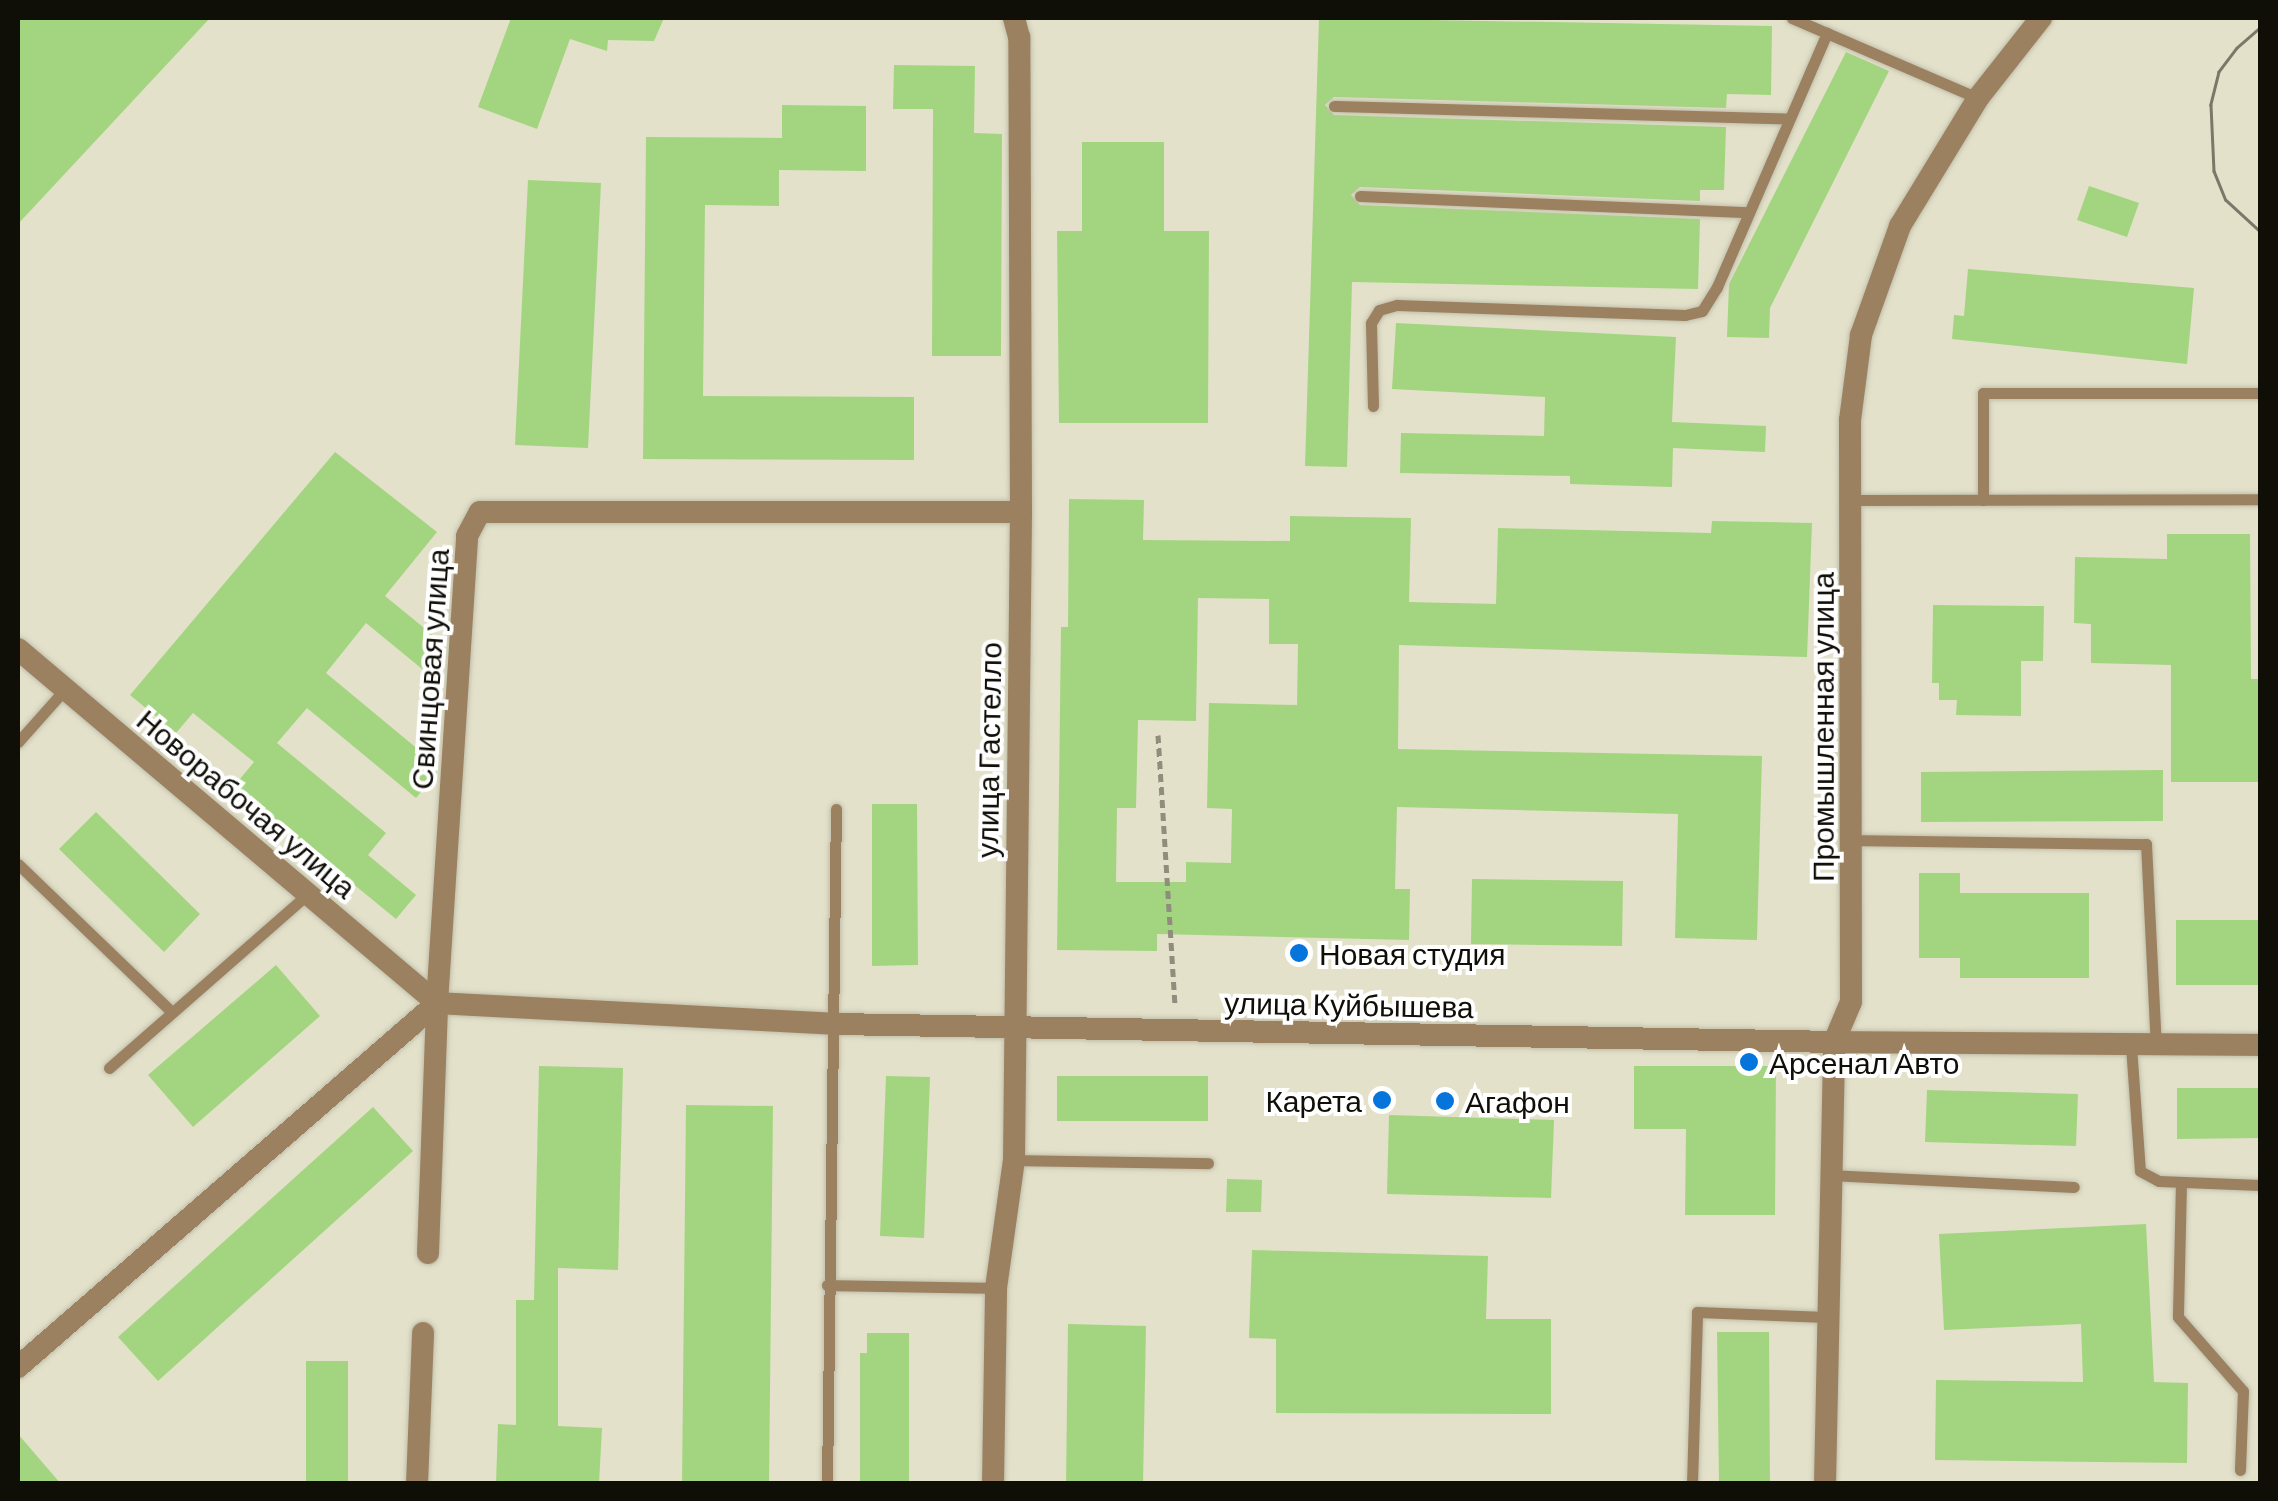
<!DOCTYPE html>
<html>
<head>
<meta charset="utf-8">
<style>
	body { margin:0 }
	#map { position:relative; width:2278px; height:1501px; overflow:hidden; background:#e3e1ca; font-family:Barlow,sans-serif }
	div>[style] { position:absolute }
	.building>* { inset:0; background:#a3d580 }
	.path>* { height:5px; margin-top:-2.5px; transform-origin:0; background:repeating-linear-gradient(90deg,#8f8e7d 0 8px,transparent 0 13px) }
	.roads { filter:drop-shadow(0 0 2px #c1bfab) drop-shadow(0 0 2px #c1bfab) }
	.service>* { height:11px; margin:-5.5px; padding:0 5.5px; transform-origin:5.5px; border-radius:5.5px; background:#9b8160 }
	.minor>* { height:22px; margin:-11px; padding:0 11px; transform-origin:11px; border-radius:11px; background:#9b8160 }
	.tram>* { height:2.5px; margin:-1.25px; padding:0 1.25px; transform-origin:1.25px; border-radius:1.25px; background:#7a7869 }
	.dots>* { width:28px; height:28px; translate:-50% -50%; box-sizing:border-box; border:5px solid #fff; border-radius:50% }
	span { translate:-50% -50%; white-space:nowrap; text-align:center; line-height:1.15; -webkit-text-stroke:8px #fff; paint-order:stroke }
	.street-label { font-size:30px; color:#0f0e07 }
	.poi-label { font-size:30px; color:#0f0e07 }
	.left { translate:0 -50%; text-align:left }
	.right { translate:-100% -50%; text-align:right }
	.frame { position:absolute; inset:0; border:20px solid #0f0e07; pointer-events:none }
</style>
</head>
<body>
<div id="map">
	<div class="building">
		<i style="clip-path:polygon(18px 18px,210px 18px,18px 224px)"></i>
		<i style="clip-path:polygon(511px 18px,664px 18px,654px 41px,608px 40px,607px 51px,570px 39px,537px 129px,478px 107px)"></i>
		<i style="clip-path:polygon(1319px 18px,1772px 26px,1771px 95px,1727px 94px,1726px 108px,1334px 97px,1325px 105px,1334px 115px,1726px 127px,1724px 190px,1700px 190px,1700px 201px,1360px 187px,1351px 195px,1360px 205px,1700px 219px,1698px 289px,1352px 282px,1347px 467px,1305px 466px)"></i>
		<i style="clip-path:polygon(1846px 52px,1889px 71px,1770px 308px,1769px 338px,1727px 337px,1729px 284px)"></i>
		<i style="clip-path:polygon(894px 65px,975px 66px,974px 133px,1002px 134px,1001px 356px,932px 356px,933px 109px,893px 109px)"></i>
		<i style="clip-path:polygon(782px 105px,866px 106px,866px 171px,779px 170px,779px 206px,705px 205px,703px 396px,914px 397px,914px 460px,643px 459px,646px 137px,782px 138px)"></i>
		<i style="clip-path:polygon(1082px 142px,1164px 142px,1164px 231px,1209px 231px,1208px 423px,1059px 423px,1057px 231px,1082px 231px)"></i>
		<i style="clip-path:polygon(528px 180px,601px 183px,588px 448px,515px 445px)"></i>
		<i style="clip-path:polygon(2089px 186px,2139px 203px,2127px 237px,2077px 220px)"></i>
		<i style="clip-path:polygon(1968px 269px,2194px 288px,2187px 364px,1952px 339px,1954px 315px,1964px 316px)"></i>
		<i style="clip-path:polygon(1396px 323px,1676px 337px,1672px 422px,1766px 426px,1765px 452px,1673px 448px,1672px 487px,1570px 484px,1570px 476px,1400px 473px,1401px 433px,1544px 436px,1545px 397px,1392px 389px)"></i>
		<i style="clip-path:polygon(335px 452px,437px 532px,385px 596px,445px 645px,427px 673px,366px 623px,326px 673px,437px 765px,437px 773px,416px 798px,307px 708px,277px 743px,386px 833px,368px 855px,416px 895px,396px 919px,234px 786px,254px 762px,193px 713px,176px 733px,130px 695px)"></i>
		<i style="clip-path:polygon(evenodd,1069px 499px,1144px 500px,1143px 540px,1290px 541px,1290px 516px,1411px 518px,1409px 602px,1496px 604px,1498px 528px,1711px 533px,1712px 521px,1812px 523px,1807px 657px,1399px 645px,1398px 749px,1762px 756px,1757px 940px,1675px 938px,1678px 814px,1397px 807px,1395px 889px,1410px 889px,1409px 940px,1157px 934px,1157px 951px,1057px 950px,1061px 627px,1068px 627px,1069px 499px,1198px 598px,1269px 599px,1269px 644px,1298px 644px,1297px 705px,1209px 703px,1207px 808px,1232px 809px,1231px 863px,1186px 862px,1186px 882px,1116px 882px,1117px 808px,1136px 808px,1138px 720px,1196px 721px,1198px 598px)"></i>
		<i style="clip-path:polygon(2167px 534px,2250px 534px,2251px 679px,2260px 679px,2260px 782px,2171px 782px,2171px 665px,2091px 663px,2091px 624px,2074px 623px,2075px 557px,2167px 559px)"></i>
		<i style="clip-path:polygon(1933px 605px,2044px 606px,2043px 661px,2021px 661px,2021px 716px,1956px 715px,1957px 700px,1939px 700px,1939px 683px,1932px 683px)"></i>
		<i style="clip-path:polygon(2163px 770px,2163px 821px,1921px 822px,1921px 772px)"></i>
		<i style="clip-path:polygon(872px 804px,917px 804px,918px 965px,872px 966px)"></i>
		<i style="clip-path:polygon(96px 812px,200px 914px,164px 952px,59px 849px)"></i>
		<i style="clip-path:polygon(1919px 873px,1960px 873px,1960px 893px,2089px 893px,2089px 978px,1960px 978px,1960px 958px,1919px 958px)"></i>
		<i style="clip-path:polygon(1472px 879px,1623px 881px,1622px 946px,1471px 944px)"></i>
		<i style="clip-path:polygon(2176px 920px,2260px 920px,2260px 985px,2176px 985px)"></i>
		<i style="clip-path:polygon(276px 965px,320px 1016px,193px 1127px,148px 1075px)"></i>
		<i style="clip-path:polygon(539px 1066px,623px 1068px,618px 1270px,558px 1268px,558px 1426px,602px 1428px,599px 1484px,496px 1484px,498px 1424px,516px 1425px,516px 1300px,534px 1300px)"></i>
		<i style="clip-path:polygon(1634px 1066px,1776px 1066px,1775px 1215px,1685px 1215px,1686px 1129px,1634px 1129px)"></i>
		<i style="clip-path:polygon(886px 1076px,930px 1077px,924px 1238px,880px 1236px)"></i>
		<i style="clip-path:polygon(1057px 1076px,1208px 1076px,1208px 1121px,1057px 1121px)"></i>
		<i style="clip-path:polygon(2177px 1088px,2260px 1088px,2260px 1138px,2177px 1139px)"></i>
		<i style="clip-path:polygon(1927px 1090px,2078px 1094px,2076px 1146px,1925px 1142px)"></i>
		<i style="clip-path:polygon(686px 1105px,773px 1106px,769px 1484px,682px 1484px)"></i>
		<i style="clip-path:polygon(373px 1107px,413px 1151px,158px 1381px,118px 1337px)"></i>
		<i style="clip-path:polygon(1389px 1115px,1554px 1120px,1551px 1198px,1387px 1194px)"></i>
		<i style="clip-path:polygon(1227px 1179px,1262px 1180px,1261px 1212px,1226px 1212px)"></i>
		<i style="clip-path:polygon(2146px 1224px,2154px 1382px,2188px 1383px,2187px 1463px,1935px 1460px,1936px 1380px,2083px 1382px,2081px 1324px,1944px 1330px,1939px 1234px)"></i>
		<i style="clip-path:polygon(1252px 1250px,1488px 1256px,1486px 1319px,1551px 1319px,1551px 1414px,1276px 1413px,1276px 1339px,1249px 1338px)"></i>
		<i style="clip-path:polygon(1068px 1324px,1146px 1326px,1143px 1484px,1066px 1484px)"></i>
		<i style="clip-path:polygon(1717px 1332px,1769px 1332px,1770px 1484px,1719px 1484px)"></i>
		<i style="clip-path:polygon(867px 1333px,909px 1333px,909px 1483px,860px 1483px,860px 1353px,867px 1353px)"></i>
		<i style="clip-path:polygon(306px 1361px,348px 1361px,348px 1484px,306px 1484px)"></i>
		<i style="clip-path:polygon(18px 1434px,61px 1484px,18px 1484px)"></i>
	</div>
	<div class="path">
		<i style="left:1158px;top:735px;width:269px;rotate:86.4deg"></i>
	</div>
	<div class="roads">
		<div class="service">
			<i style="left:1792px;top:18px;width:202px;rotate:23.3deg"></i>
			<i style="left:1334px;top:106px;width:455px;rotate:1.6deg"></i>
			<i style="left:1360px;top:196px;width:389px;rotate:2.4deg"></i>
			<i style="left:1373px;top:406px;width:83px;rotate:-91.4deg"></i>
			<i style="left:1371px;top:323px;width:15px;rotate:-58deg"></i>
			<i style="left:1379px;top:310px;width:19px;rotate:-16deg"></i>
			<i style="left:1397px;top:305px;width:288px;rotate:2deg"></i>
			<i style="left:1685px;top:315px;width:17px;rotate:-13deg"></i>
			<i style="left:1702px;top:311px;width:28px;rotate:-58deg"></i>
			<i style="left:1717px;top:287px;width:277px;rotate:-66.6deg"></i>
			<i style="left:1853px;top:500px;width:407px;rotate:-0.1deg"></i>
			<i style="left:1983px;top:500px;width:107px;rotate:-90deg"></i>
			<i style="left:1983px;top:393px;width:277px"></i>
			<i style="left:18px;top:742px;width:71px;rotate:-48.4deg"></i>
			<i style="left:1852px;top:840px;width:294px;rotate:0.8deg"></i>
			<i style="left:2146px;top:844px;width:201px;rotate:87.2deg"></i>
			<i style="left:18px;top:864px;width:212px;rotate:43.9deg"></i>
			<i style="left:2131px;top:1046px;width:125px;rotate:85.9deg"></i>
			<i style="left:2140px;top:1171px;width:21px;rotate:28deg"></i>
			<i style="left:2159px;top:1181px;width:101px;rotate:2.3deg"></i>
			<i style="left:109px;top:1068px;width:264px;rotate:-41.2deg"></i>
			<i style="left:1014px;top:1160px;width:194px;rotate:0.9deg"></i>
			<i style="left:1829px;top:1175px;width:245px;rotate:2.8deg"></i>
			<i style="left:2181px;top:1182px;width:135px;rotate:91.3deg"></i>
			<i style="left:2178px;top:1317px;width:98px;rotate:48.7deg"></i>
			<i style="left:2243px;top:1391px;width:79px;rotate:92.2deg"></i>
			<i style="left:827px;top:1285px;width:169px;rotate:1deg"></i>
			<i style="left:827px;top:1484px;width:675px;rotate:-89.24deg"></i>
			<i style="left:1692px;top:1484px;width:172px;rotate:-88.3deg"></i>
			<i style="left:1697px;top:1312px;width:130px;rotate:2.2deg"></i>
		</div>
		<div class="minor">
			<i style="left:18px;top:649px;width:549px;rotate:40.19deg"></i>
			<i style="left:437px;top:1003px;width:400px;rotate:3deg"></i>
			<i style="left:836px;top:1024px;width:998px;rotate:1.03deg"></i>
			<i style="left:1834px;top:1042px;width:426px;rotate:0.4deg"></i>
			<i style="left:428px;top:1253px;width:250px;rotate:-87.9deg"></i>
			<i style="left:437px;top:1003px;width:468px;rotate:-86.3deg"></i>
			<i style="left:467px;top:536px;width:27px;rotate:-62deg"></i>
			<i style="left:480px;top:512px;width:541px"></i>
			<i style="left:18px;top:1367px;width:555px;rotate:-40.98deg"></i>
			<i style="left:417px;top:1484px;width:151px;rotate:-87.7deg"></i>
			<i style="left:993px;top:1484px;width:196px;rotate:-89.1deg"></i>
			<i style="left:996px;top:1288px;width:129px;rotate:-82deg"></i>
			<i style="left:1014px;top:1160px;width:648px;rotate:-89.38deg"></i>
			<i style="left:1021px;top:512px;width:475px;rotate:-90.2deg"></i>
			<i style="left:1019px;top:37px;width:20px;rotate:-105deg"></i>
			<i style="left:1825px;top:1484px;width:442px;rotate:-88.8deg"></i>
			<i style="left:1834px;top:1042px;width:43px;rotate:-67deg"></i>
			<i style="left:1851px;top:1002px;width:582px;rotate:-90.1deg"></i>
			<i style="left:1850px;top:420px;width:86px;rotate:-82.6deg"></i>
			<i style="left:1861px;top:335px;width:116px;rotate:-70.3deg"></i>
			<i style="left:1900px;top:226px;width:150px;rotate:-58.6deg"></i>
			<i style="left:1978px;top:98px;width:102px;rotate:-51.8deg"></i>
		</div>
	</div>
	<div class="tram">
		<i style="left:2260px;top:28px;width:30px;rotate:139deg"></i>
		<i style="left:2237px;top:48px;width:30px;rotate:127deg"></i>
		<i style="left:2219px;top:72px;width:34px;rotate:104deg"></i>
		<i style="left:2211px;top:105px;width:66px;rotate:87.4deg"></i>
		<i style="left:2214px;top:171px;width:31px;rotate:68deg"></i>
		<i style="left:2226px;top:200px;width:46px;rotate:42.4deg"></i>
	</div>
	<div class="dots">
		<i style="left:1299px;top:953px;background:#0574db"></i>
		<i style="left:1749px;top:1062px;background:#0574db"></i>
		<i style="left:1382px;top:1100px;background:#0574db"></i>
		<i style="left:1445px;top:1101px;background:#0574db"></i>
	</div>
	<div class="street-label">
		<span style="left:429px;top:669px;rotate:-86deg">Свинцовая улица</span>
		<span style="left:1822px;top:727px;rotate:-90deg">Промышленная улица</span>
		<span style="left:988px;top:750px;rotate:-89deg">улица Гастелло</span>
		<span style="left:247px;top:803px;rotate:40deg">Новорабочая улица</span>
		<span style="left:1349px;top:1004px;rotate:1deg">улица Куйбышева</span>
	</div>
	<div class="poi-label">
		<span class="left" style="left:1319px;top:953px">Новая студия</span>
		<span class="left" style="left:1769px;top:1062px">Арсенал Авто</span>
		<span class="right" style="left:1362px;top:1100px">Карета</span>
		<span class="left" style="left:1465px;top:1101px">Агафон</span>
	</div>
	<div class="frame"></div>
</div>
</body>
</html>
